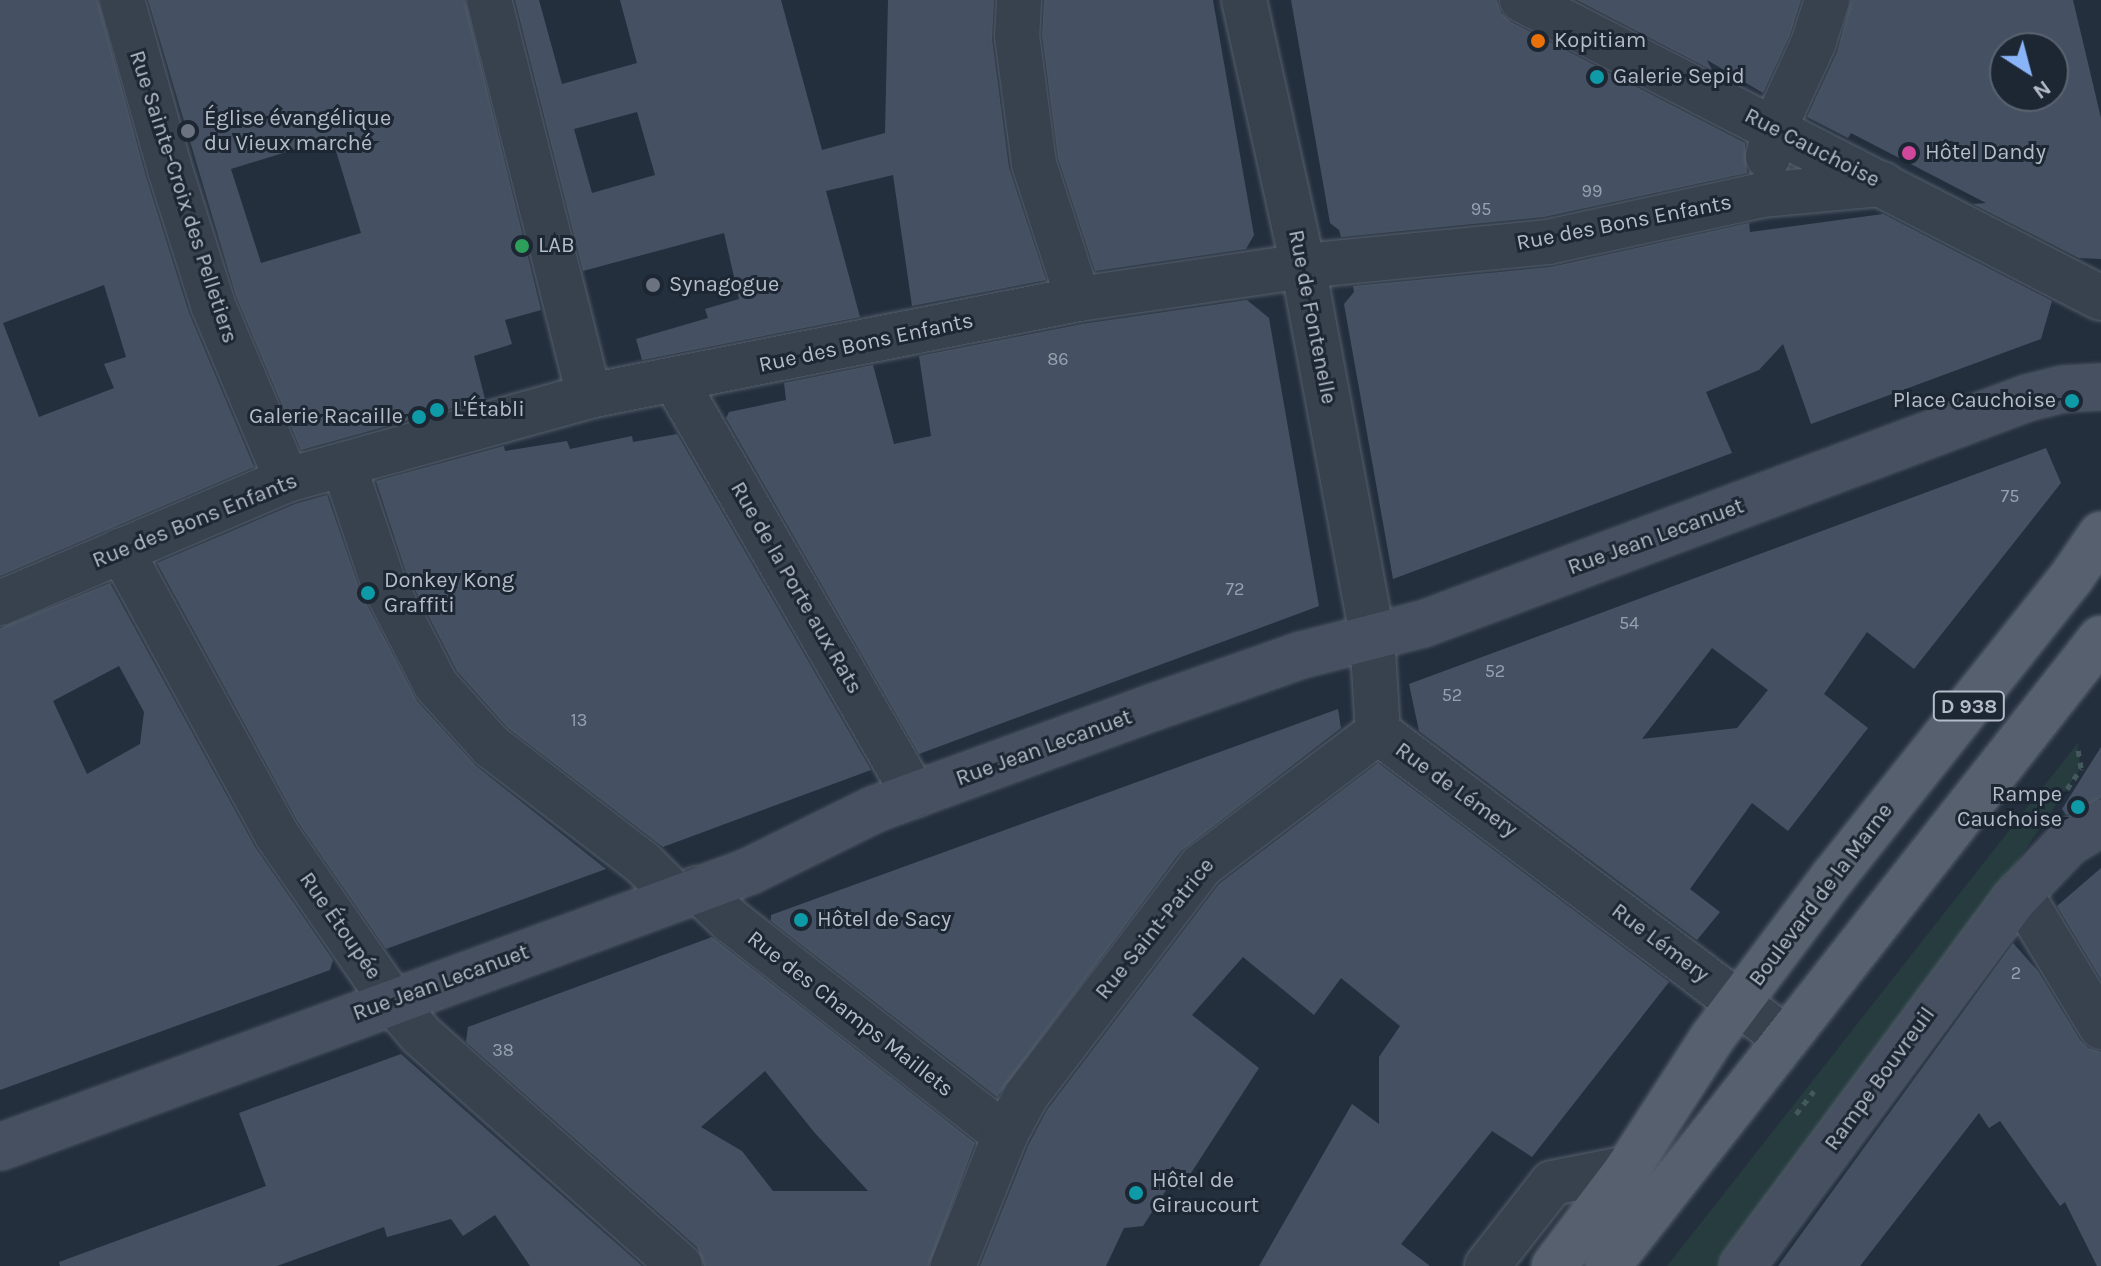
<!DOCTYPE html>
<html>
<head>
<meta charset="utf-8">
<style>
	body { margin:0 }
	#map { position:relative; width:2101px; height:1266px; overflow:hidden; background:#242f3e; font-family:Karla,sans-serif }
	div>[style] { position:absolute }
	.green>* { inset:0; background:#263c3f }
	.building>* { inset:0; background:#455162 }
	.path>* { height:5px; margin-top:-2.5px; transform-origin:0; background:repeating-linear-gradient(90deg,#44595c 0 6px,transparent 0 12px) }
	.roads { filter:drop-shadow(0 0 2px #565f6c) drop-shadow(0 0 2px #565f6c) }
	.street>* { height:44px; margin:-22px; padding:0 22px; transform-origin:22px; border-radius:22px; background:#38414e }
	.secondary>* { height:44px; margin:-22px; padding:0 22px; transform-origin:22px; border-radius:22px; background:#465061 }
	.primary>* { height:44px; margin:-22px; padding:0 22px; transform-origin:22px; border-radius:22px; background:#56606e }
	.dots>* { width:22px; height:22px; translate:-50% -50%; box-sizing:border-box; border:4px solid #1d2633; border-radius:50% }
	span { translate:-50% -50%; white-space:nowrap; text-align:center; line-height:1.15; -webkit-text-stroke:6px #1d2633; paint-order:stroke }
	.number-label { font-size:18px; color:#98a1af }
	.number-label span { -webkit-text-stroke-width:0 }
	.shield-label span { padding:2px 6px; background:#1d2633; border:2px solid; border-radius:6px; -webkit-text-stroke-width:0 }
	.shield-label { font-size:20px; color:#b4bcc9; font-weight:700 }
	.poi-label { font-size:22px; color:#b4bcc9 }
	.left { translate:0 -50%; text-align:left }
	.right { translate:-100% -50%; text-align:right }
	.street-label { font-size:22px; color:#b4bcc9 }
	.north { position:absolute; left:1989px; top:32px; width:80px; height:80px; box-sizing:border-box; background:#1d2633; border:2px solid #59626f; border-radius:50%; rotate:144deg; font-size:22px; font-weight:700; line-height:32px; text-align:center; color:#b4bcc9 }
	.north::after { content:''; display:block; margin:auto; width:28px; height:36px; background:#8ab4f8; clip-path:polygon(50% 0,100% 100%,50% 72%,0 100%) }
</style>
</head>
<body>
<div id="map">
	<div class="green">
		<i style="clip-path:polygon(2077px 744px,2081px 768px,1742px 1266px,1667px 1266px)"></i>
	</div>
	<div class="building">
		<i style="clip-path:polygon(evenodd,0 0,98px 0,146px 177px,189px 313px,254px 467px,0 576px,0 0,104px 285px,126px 357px,104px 364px,114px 388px,39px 417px,3px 323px,104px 285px)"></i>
		<i style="clip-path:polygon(evenodd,148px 0,465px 0,541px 310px,505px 320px,512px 344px,474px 356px,485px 399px,301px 450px,236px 296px,148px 0,332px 138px,361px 233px,261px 263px,231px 169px,332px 138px)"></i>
		<i style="clip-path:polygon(evenodd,515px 0,539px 0,562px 84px,637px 63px,620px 0,781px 0,822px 150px,885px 133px,888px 0,994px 0,992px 39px,1009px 168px,1046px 280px,912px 306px,893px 175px,826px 191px,860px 317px,642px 360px,636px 339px,708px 318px,705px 309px,739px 299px,724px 233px,583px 271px,515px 0,637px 112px,655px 175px,592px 193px,574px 129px,637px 112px)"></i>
		<i style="clip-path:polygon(1044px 0,1213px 0,1254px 235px,1246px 249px,1095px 271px,1058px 158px,1042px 35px)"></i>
		<i style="clip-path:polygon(1291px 0,1497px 0,1501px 13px,1511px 22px,1745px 143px,1747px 173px,1544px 217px,1341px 237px,1339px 230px,1330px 223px)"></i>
		<i style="clip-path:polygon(1577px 0,1801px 0,1790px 35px,1763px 93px,1707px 60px,1712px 70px)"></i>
		<i style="clip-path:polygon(evenodd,1851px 0,2073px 0,2101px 118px,2101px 259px,2079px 258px,1973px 204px,1986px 203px,1851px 133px,1848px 138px,1807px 117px,1837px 52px,1851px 0,2005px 48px,2053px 48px,2053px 96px,2005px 96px,2005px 48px)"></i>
		<i style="clip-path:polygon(1883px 214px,2052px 301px,2041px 339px,1811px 424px,1783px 344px,1759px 370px,1706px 392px,1732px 453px,1393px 579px,1344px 304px,1354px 292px,1353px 286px,1551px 267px,1749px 223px,1750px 232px)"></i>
		<i style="clip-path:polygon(1247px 300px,1269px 318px,1319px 606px,919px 754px,726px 418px,729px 412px,786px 400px,784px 383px,873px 365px,894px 444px,931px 436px,919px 356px,1082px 324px)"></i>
		<i style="clip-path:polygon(677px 434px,871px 770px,663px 847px,508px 728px,457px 671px,406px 572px,376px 481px,504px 446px,505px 451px,567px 441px,570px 449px,632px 436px,633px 442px)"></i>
		<i style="clip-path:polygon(evenodd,2046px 448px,2061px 483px,1914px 669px,1867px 632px,1824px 694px,1868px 728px,1788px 831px,1752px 803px,1690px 889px,1720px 912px,1697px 940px,1419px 731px,1409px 684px,2046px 448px,1712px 648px,1768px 690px,1737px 728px,1642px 739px,1712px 648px)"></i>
		<i style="clip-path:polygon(327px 495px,361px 593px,417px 701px,476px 766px,606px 869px,386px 949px,298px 822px,157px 563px,295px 504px)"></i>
		<i style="clip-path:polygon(evenodd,110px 583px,255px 847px,333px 960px,330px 970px,0 1090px,0 628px,110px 583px,119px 666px,144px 712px,140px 744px,87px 774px,53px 701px,119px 666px)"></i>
		<i style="clip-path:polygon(1338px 709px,1341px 728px,1181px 851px,997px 1097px,771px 921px,771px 915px)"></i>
		<i style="clip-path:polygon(2101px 747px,2101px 798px,2066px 815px,2062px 809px)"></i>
		<i style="clip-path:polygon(1378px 763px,1669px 982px,1532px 1157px,1492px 1131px,1401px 1244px,1430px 1266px,1259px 1266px,1352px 1104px,1379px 1124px,1379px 1057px,1400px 1026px,1341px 978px,1314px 1015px,1243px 957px,1192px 1015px,1259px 1068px,1180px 1190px,1170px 1184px,1143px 1226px,1124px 1228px,1106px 1266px,980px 1266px,1028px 1146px,1047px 1110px,1219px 884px)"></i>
		<i style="clip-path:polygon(2101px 868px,2101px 979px,2057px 906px)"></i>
		<i style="clip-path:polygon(evenodd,712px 937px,975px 1143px,929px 1266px,704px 1266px,697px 1247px,466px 1042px,468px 1027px,712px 937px,765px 1071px,814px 1132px,868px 1191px,773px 1191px,742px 1151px,701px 1127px,765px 1071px)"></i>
		<i style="clip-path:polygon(2013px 943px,2038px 971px,2080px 1040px,2088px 1048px,2101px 1052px,2101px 1266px,2097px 1266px,2065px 1202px,2060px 1206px,2000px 1121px,1989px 1128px,1979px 1113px,1860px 1266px,1778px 1266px)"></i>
		<i style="clip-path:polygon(401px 1054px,642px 1266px,530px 1266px,495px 1215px,463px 1236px,451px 1219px,387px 1237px,384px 1227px,277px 1266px,60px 1266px,59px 1262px,266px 1186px,239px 1113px)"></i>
	</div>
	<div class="path">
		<i style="left:2067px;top:789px;width:25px;rotate:-56deg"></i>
		<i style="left:2081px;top:768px;width:24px;rotate:-99deg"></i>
		<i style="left:1796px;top:1114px;width:29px;rotate:-52deg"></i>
	</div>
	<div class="roads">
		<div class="street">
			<i style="left:122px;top:0;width:177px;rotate:74.2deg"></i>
			<i style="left:170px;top:170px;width:142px;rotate:72.3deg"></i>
			<i style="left:213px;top:305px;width:190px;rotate:67.1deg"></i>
			<i style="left:489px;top:0;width:408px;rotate:75.8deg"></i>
			<i style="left:1019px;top:0;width:36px;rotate:93deg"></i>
			<i style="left:1017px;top:36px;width:129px;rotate:82.4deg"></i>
			<i style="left:1034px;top:164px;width:142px;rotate:71.9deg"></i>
			<i style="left:1244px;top:0;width:272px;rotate:77.5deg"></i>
			<i style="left:1303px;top:266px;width:375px;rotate:79.4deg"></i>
			<i style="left:1372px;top:635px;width:97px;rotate:86.5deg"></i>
			<i style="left:1522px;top:0;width:651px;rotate:27.23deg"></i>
			<i style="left:1768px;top:157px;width:29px;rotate:-78deg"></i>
			<i style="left:1774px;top:129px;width:94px;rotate:-65.4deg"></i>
			<i style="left:1813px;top:44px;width:46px;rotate:-72.3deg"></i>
			<i style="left:676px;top:382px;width:477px;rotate:60deg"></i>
			<i style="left:344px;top:466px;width:122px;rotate:71.4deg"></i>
			<i style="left:383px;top:582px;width:116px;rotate:62.8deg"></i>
			<i style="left:436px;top:685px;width:82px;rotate:48deg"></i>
			<i style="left:491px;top:746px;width:192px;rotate:37.6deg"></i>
			<i style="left:643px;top:863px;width:47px;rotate:45deg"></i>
			<i style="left:121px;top:550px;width:325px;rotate:61.3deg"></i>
			<i style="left:277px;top:835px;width:202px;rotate:55.3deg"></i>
			<i style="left:392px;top:1001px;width:45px;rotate:49.5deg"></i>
			<i style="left:421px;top:1035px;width:347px;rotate:41.7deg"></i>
			<i style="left:0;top:603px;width:312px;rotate:-23.2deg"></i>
			<i style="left:287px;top:480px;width:313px;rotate:-15.5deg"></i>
			<i style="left:589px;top:396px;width:499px;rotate:-11.2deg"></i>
			<i style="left:1078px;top:299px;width:227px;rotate:-8.3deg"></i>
			<i style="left:1303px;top:266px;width:246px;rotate:-5.6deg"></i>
			<i style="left:1548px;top:242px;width:218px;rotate:-12.4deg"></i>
			<i style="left:1761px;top:195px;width:122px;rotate:-5.2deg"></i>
			<i style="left:1378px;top:732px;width:509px;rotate:36.94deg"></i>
			<i style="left:697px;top:889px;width:47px;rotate:43.3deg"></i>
			<i style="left:731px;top:921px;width:348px;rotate:38deg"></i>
			<i style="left:2020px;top:893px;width:157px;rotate:58.8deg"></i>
			<i style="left:953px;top:1266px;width:141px;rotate:-68.3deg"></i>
			<i style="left:1005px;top:1135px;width:44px;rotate:-61.7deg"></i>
			<i style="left:1026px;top:1096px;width:289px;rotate:-52.7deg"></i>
			<i style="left:1201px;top:866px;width:222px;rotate:-37.1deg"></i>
			<i style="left:1487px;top:1266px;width:105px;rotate:-51.9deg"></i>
			<i style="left:1552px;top:1183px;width:77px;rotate:-11.2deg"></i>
		</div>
		<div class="secondary">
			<i style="left:0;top:1147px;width:799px;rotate:-20.2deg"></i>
			<i style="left:750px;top:871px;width:140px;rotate:-26.4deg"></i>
			<i style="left:875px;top:809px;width:297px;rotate:-20.1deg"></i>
			<i style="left:1154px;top:707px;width:157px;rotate:-19.4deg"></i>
			<i style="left:1302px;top:655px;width:125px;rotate:-14.4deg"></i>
			<i style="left:1423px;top:624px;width:645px;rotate:-20.51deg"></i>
			<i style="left:2027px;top:398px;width:37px;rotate:-14deg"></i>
			<i style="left:2063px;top:389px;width:38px;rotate:-3deg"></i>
			<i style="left:1742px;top:1266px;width:455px;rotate:-53.4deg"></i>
			<i style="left:2013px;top:901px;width:80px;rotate:-46.5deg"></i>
			<i style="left:2068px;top:843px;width:39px;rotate:-31deg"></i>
		</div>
		<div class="primary">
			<i style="left:1554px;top:1266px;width:123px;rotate:-52.9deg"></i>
			<i style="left:1628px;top:1168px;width:155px;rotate:-57.1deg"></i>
			<i style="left:1712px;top:1038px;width:201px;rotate:-53.1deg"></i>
			<i style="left:1833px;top:877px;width:382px;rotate:-51.5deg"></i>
			<i style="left:2071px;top:578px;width:53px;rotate:-55.7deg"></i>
			<i style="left:1608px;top:1266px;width:798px;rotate:-51.87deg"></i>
		</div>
	</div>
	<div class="dots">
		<i style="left:1538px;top:41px;background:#e8710a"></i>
		<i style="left:1597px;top:77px;background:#0f9aa8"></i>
		<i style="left:188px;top:131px;background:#6b7280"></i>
		<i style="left:1909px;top:153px;background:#d1479c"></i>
		<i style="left:522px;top:246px;background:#2e9e5b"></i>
		<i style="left:653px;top:285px;background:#6b7280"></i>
		<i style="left:2072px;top:401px;background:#0f9aa8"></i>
		<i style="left:437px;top:410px;background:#0f9aa8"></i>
		<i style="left:419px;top:417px;background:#0f9aa8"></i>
		<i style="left:368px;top:593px;background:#0f9aa8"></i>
		<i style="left:2078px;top:807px;background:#0f9aa8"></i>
		<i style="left:801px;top:920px;background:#0f9aa8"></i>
		<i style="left:1136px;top:1193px;background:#0f9aa8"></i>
	</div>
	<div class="number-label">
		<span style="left:1592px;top:191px">99</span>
		<span style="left:1481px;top:209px">95</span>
		<span style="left:1058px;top:359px">86</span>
		<span style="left:2010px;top:496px">75</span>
		<span style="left:1235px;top:589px">72</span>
		<span style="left:1629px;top:623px">54</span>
		<span style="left:1495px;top:671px">52</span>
		<span style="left:1452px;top:695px">52</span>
		<span style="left:579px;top:720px">13</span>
		<span style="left:2016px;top:973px">2</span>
		<span style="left:503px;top:1050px">38</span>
	</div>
	<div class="shield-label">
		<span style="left:1969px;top:706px">D 938</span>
	</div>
	<div class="poi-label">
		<span class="left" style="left:1554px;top:41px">Kopitiam</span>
		<span class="left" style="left:1613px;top:77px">Galerie Sepid</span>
		<span class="left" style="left:204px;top:131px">Église évangélique<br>du Vieux marché</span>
		<span class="left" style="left:1925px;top:153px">Hôtel Dandy</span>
		<span class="left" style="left:538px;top:246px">LAB</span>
		<span class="left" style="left:669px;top:285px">Synagogue</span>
		<span class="right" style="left:2056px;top:401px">Place Cauchoise</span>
		<span class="left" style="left:453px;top:410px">L'Établi</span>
		<span class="right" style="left:403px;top:417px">Galerie Racaille</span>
		<span class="left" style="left:384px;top:593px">Donkey Kong<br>Graffiti</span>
		<span class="right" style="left:2062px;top:807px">Rampe<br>Cauchoise</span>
		<span class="left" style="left:817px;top:920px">Hôtel de Sacy</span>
		<span class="left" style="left:1152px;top:1193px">Hôtel de<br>Giraucourt</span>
	</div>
	<div class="street-label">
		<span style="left:1812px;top:148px;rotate:27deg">Rue Cauchoise</span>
		<span style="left:183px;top:197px;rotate:72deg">Rue Sainte-Croix des Pelletiers</span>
		<span style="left:1624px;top:223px;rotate:-11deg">Rue des Bons Enfants</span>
		<span style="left:1312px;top:317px;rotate:79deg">Rue de Fontenelle</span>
		<span style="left:866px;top:343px;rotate:-12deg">Rue des Bons Enfants</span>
		<span style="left:195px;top:521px;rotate:-22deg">Rue des Bons Enfants</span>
		<span style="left:1656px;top:537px;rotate:-20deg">Rue Jean Lecanuet</span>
		<span style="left:796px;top:588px;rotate:60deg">Rue de la Porte aux Rats</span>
		<span style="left:1044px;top:748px;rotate:-20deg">Rue Jean Lecanuet</span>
		<span style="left:1456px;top:790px;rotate:36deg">Rue de Lémery</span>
		<span style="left:1821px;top:895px;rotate:-53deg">Boulevard de la Marne</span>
		<span style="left:340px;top:926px;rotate:55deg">Rue Étoupée</span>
		<span style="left:1155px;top:929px;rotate:-51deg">Rue Saint-Patrice</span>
		<span style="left:1660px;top:943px;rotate:37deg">Rue Lémery</span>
		<span style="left:441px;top:983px;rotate:-20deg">Rue Jean Lecanuet</span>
		<span style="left:850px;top:1014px;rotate:38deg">Rue des Champs Maillets</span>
		<span style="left:1880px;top:1079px;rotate:-54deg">Rampe Bouvreuil</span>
	</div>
	<div class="north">N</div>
</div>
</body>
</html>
